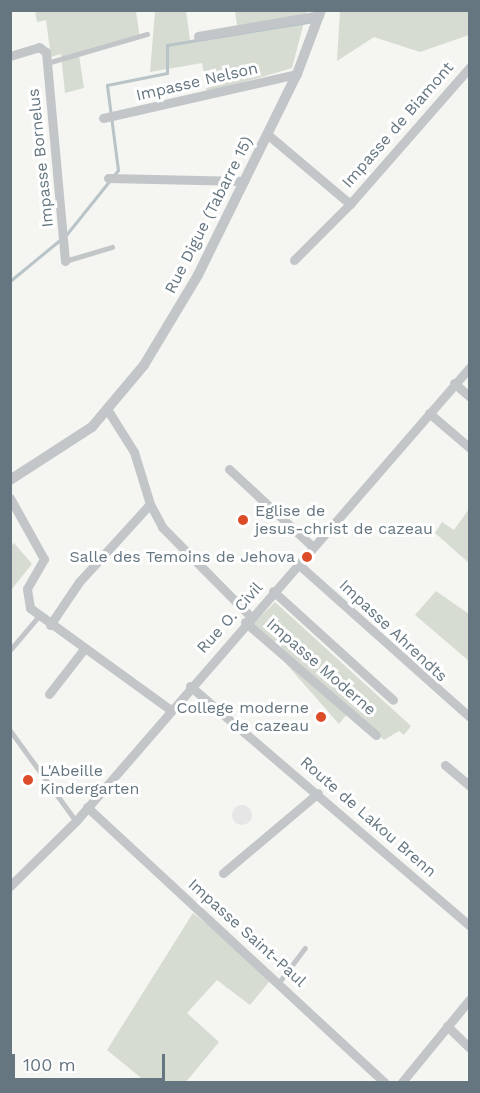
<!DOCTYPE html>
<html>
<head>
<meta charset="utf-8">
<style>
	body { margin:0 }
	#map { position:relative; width:480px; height:1093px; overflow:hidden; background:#f5f5f1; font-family:"Work Sans",sans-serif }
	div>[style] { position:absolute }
	.built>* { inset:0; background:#e5e6e5 }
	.round { border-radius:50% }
	.green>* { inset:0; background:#d6dcd2 }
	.stream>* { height:3px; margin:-1.5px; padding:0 1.5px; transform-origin:1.5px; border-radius:1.5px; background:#b8c4c7 }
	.service>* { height:4.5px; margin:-2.25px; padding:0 2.25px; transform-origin:2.25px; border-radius:2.25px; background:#c3c6c9 }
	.minor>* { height:9px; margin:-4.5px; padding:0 4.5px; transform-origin:4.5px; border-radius:4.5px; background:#c3c6c9 }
	.tertiary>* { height:10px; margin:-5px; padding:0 5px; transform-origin:5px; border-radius:5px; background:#c3c6c9 }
	.dots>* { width:16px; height:16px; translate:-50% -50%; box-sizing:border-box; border:3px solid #fff; border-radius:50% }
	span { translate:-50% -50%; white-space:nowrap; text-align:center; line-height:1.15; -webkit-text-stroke:6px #fff; paint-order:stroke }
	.street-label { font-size:16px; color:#657681 }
	.poi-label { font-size:16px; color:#657681 }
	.left { translate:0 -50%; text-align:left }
	.right { translate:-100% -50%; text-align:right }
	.frame { position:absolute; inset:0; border:12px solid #657681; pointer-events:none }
	.scale { position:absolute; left:12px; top:1054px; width:153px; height:27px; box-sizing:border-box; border:3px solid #657681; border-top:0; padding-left:8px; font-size:18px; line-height:21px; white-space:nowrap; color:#657681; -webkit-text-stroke:4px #fff; paint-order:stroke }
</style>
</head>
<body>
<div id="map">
	<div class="built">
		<i class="round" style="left:232px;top:805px;width:20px;height:20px"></i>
	</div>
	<div class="green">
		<i style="clip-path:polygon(35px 11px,136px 11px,140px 39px,79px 55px,84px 88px,65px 93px,61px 54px,51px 57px,46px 20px,37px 22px)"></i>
		<i style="clip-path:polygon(155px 11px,186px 11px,190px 40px,238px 32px,235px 11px,307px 11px,292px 68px,207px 93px,202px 63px,150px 72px)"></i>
		<i style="clip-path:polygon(340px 11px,469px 11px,469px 35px,420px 52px,374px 37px,337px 61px)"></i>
		<i style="clip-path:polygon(469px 509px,469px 563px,435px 533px,442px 522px,454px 530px)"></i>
		<i style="clip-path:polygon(14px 543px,32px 564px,11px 590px,11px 546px)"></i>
		<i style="clip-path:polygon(436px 591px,469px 614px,469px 661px,415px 615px)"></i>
		<i style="clip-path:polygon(275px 602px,411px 726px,404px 735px,399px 731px,384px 740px,351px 709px,339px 724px,252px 625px)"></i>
		<i style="clip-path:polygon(193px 913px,273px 977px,250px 1005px,217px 980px,187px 1013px,219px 1042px,186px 1082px,146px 1082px,107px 1050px)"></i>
	</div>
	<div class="stream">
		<i style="left:66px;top:235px;width:83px;rotate:-51.3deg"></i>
		<i style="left:118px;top:170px;width:86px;rotate:-97.4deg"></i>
		<i style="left:107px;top:85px;width:61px;rotate:-11.3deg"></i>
		<i style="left:167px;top:73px;width:28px;rotate:-90deg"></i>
		<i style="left:167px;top:45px;width:149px;rotate:-9.3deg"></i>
		<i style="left:10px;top:281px;width:66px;rotate:-39.5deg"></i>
	</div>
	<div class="service">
		<i style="left:47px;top:63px;width:104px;rotate:-16.2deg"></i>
		<i style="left:65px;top:261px;width:49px;rotate:-16.6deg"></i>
		<i style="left:11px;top:649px;width:43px;rotate:-49.7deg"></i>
		<i style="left:10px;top:730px;width:112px;rotate:54deg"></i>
		<i style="left:280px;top:981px;width:41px;rotate:-52.9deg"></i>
	</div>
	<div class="minor">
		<i style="left:198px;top:36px;width:123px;rotate:-9.8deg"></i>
		<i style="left:10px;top:56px;width:30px;rotate:-17deg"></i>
		<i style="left:39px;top:47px;width:9px;rotate:36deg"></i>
		<i style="left:46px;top:52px;width:210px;rotate:84.8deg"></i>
		<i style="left:103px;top:118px;width:199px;rotate:-12.8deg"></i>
		<i style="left:267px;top:134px;width:109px;rotate:40.1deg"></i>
		<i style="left:350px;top:204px;width:182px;rotate:-48.8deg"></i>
		<i style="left:108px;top:178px;width:136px;rotate:1.3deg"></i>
		<i style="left:294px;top:260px;width:79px;rotate:-45deg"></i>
		<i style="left:454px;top:383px;width:21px;rotate:41deg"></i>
		<i style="left:107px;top:409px;width:51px;rotate:57.9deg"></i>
		<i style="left:134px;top:452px;width:54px;rotate:72.9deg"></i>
		<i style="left:429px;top:413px;width:54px;rotate:40.5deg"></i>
		<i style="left:229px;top:469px;width:115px;rotate:42.9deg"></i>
		<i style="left:10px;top:498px;width:70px;rotate:60.9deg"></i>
		<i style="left:44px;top:559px;width:34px;rotate:120deg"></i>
		<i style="left:27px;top:589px;width:19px;rotate:81deg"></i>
		<i style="left:30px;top:608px;width:174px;rotate:35.9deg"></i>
		<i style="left:298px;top:564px;width:230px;rotate:41.7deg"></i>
		<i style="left:273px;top:591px;width:162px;rotate:42.2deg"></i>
		<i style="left:245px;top:622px;width:173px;rotate:40.8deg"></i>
		<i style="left:50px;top:625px;width:52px;rotate:-56deg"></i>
		<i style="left:79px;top:582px;width:105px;rotate:-47.7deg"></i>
		<i style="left:150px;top:504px;width:26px;rotate:62deg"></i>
		<i style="left:162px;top:527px;width:125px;rotate:45.3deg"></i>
		<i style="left:190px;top:686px;width:369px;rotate:40.6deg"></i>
		<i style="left:49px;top:694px;width:57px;rotate:-52.1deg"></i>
		<i style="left:445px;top:765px;width:33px;rotate:40deg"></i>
		<i style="left:87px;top:807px;width:405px;rotate:42.8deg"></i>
		<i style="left:223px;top:873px;width:124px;rotate:-40.1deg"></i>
		<i style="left:10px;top:886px;width:93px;rotate:-44.6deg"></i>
		<i style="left:76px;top:821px;width:601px;rotate:-49.05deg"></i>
		<i style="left:447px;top:1026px;width:32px;rotate:44deg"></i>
		<i style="left:402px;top:1082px;width:107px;rotate:-50.7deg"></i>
	</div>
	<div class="tertiary">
		<i style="left:10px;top:480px;width:98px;rotate:-32.9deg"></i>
		<i style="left:92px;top:427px;width:81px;rotate:-50deg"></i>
		<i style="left:144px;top:365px;width:105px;rotate:-59deg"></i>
		<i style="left:198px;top:275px;width:224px;rotate:-63.8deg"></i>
		<i style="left:297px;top:74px;width:68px;rotate:-69.4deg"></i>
	</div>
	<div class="dots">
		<i style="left:243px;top:520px;background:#dd4c29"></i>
		<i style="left:307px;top:557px;background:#dd4c29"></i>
		<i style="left:321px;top:717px;background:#dd4c29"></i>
		<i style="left:28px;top:780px;background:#dd4c29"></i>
	</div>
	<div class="street-label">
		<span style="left:197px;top:82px;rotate:-13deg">Impasse Nelson</span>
		<span style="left:398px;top:125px;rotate:-49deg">Impasse de Biamont</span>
		<span style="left:41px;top:158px;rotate:-96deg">Impasse Bornelus</span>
		<span style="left:209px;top:215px;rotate:-63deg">Rue Digue (Tabarre 15)</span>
		<span style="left:230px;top:618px;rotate:-48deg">Rue O. Civil</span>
		<span style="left:393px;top:631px;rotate:43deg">Impasse Ahrendts</span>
		<span style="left:321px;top:667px;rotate:41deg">Impasse Moderne</span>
		<span style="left:368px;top:817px;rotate:41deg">Route de Lakou Brenn</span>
		<span style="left:247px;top:933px;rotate:42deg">Impasse Saint-Paul</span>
	</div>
	<div class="poi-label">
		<span class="left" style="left:255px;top:520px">Eglise de<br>jesus-christ de cazeau</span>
		<span class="right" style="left:295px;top:557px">Salle des Temoins de Jehova</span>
		<span class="right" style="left:309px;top:717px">College moderne<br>de cazeau</span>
		<span class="left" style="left:40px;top:780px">L'Abeille<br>Kindergarten</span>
	</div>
	<div class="frame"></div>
	<div class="scale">100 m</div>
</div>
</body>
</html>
